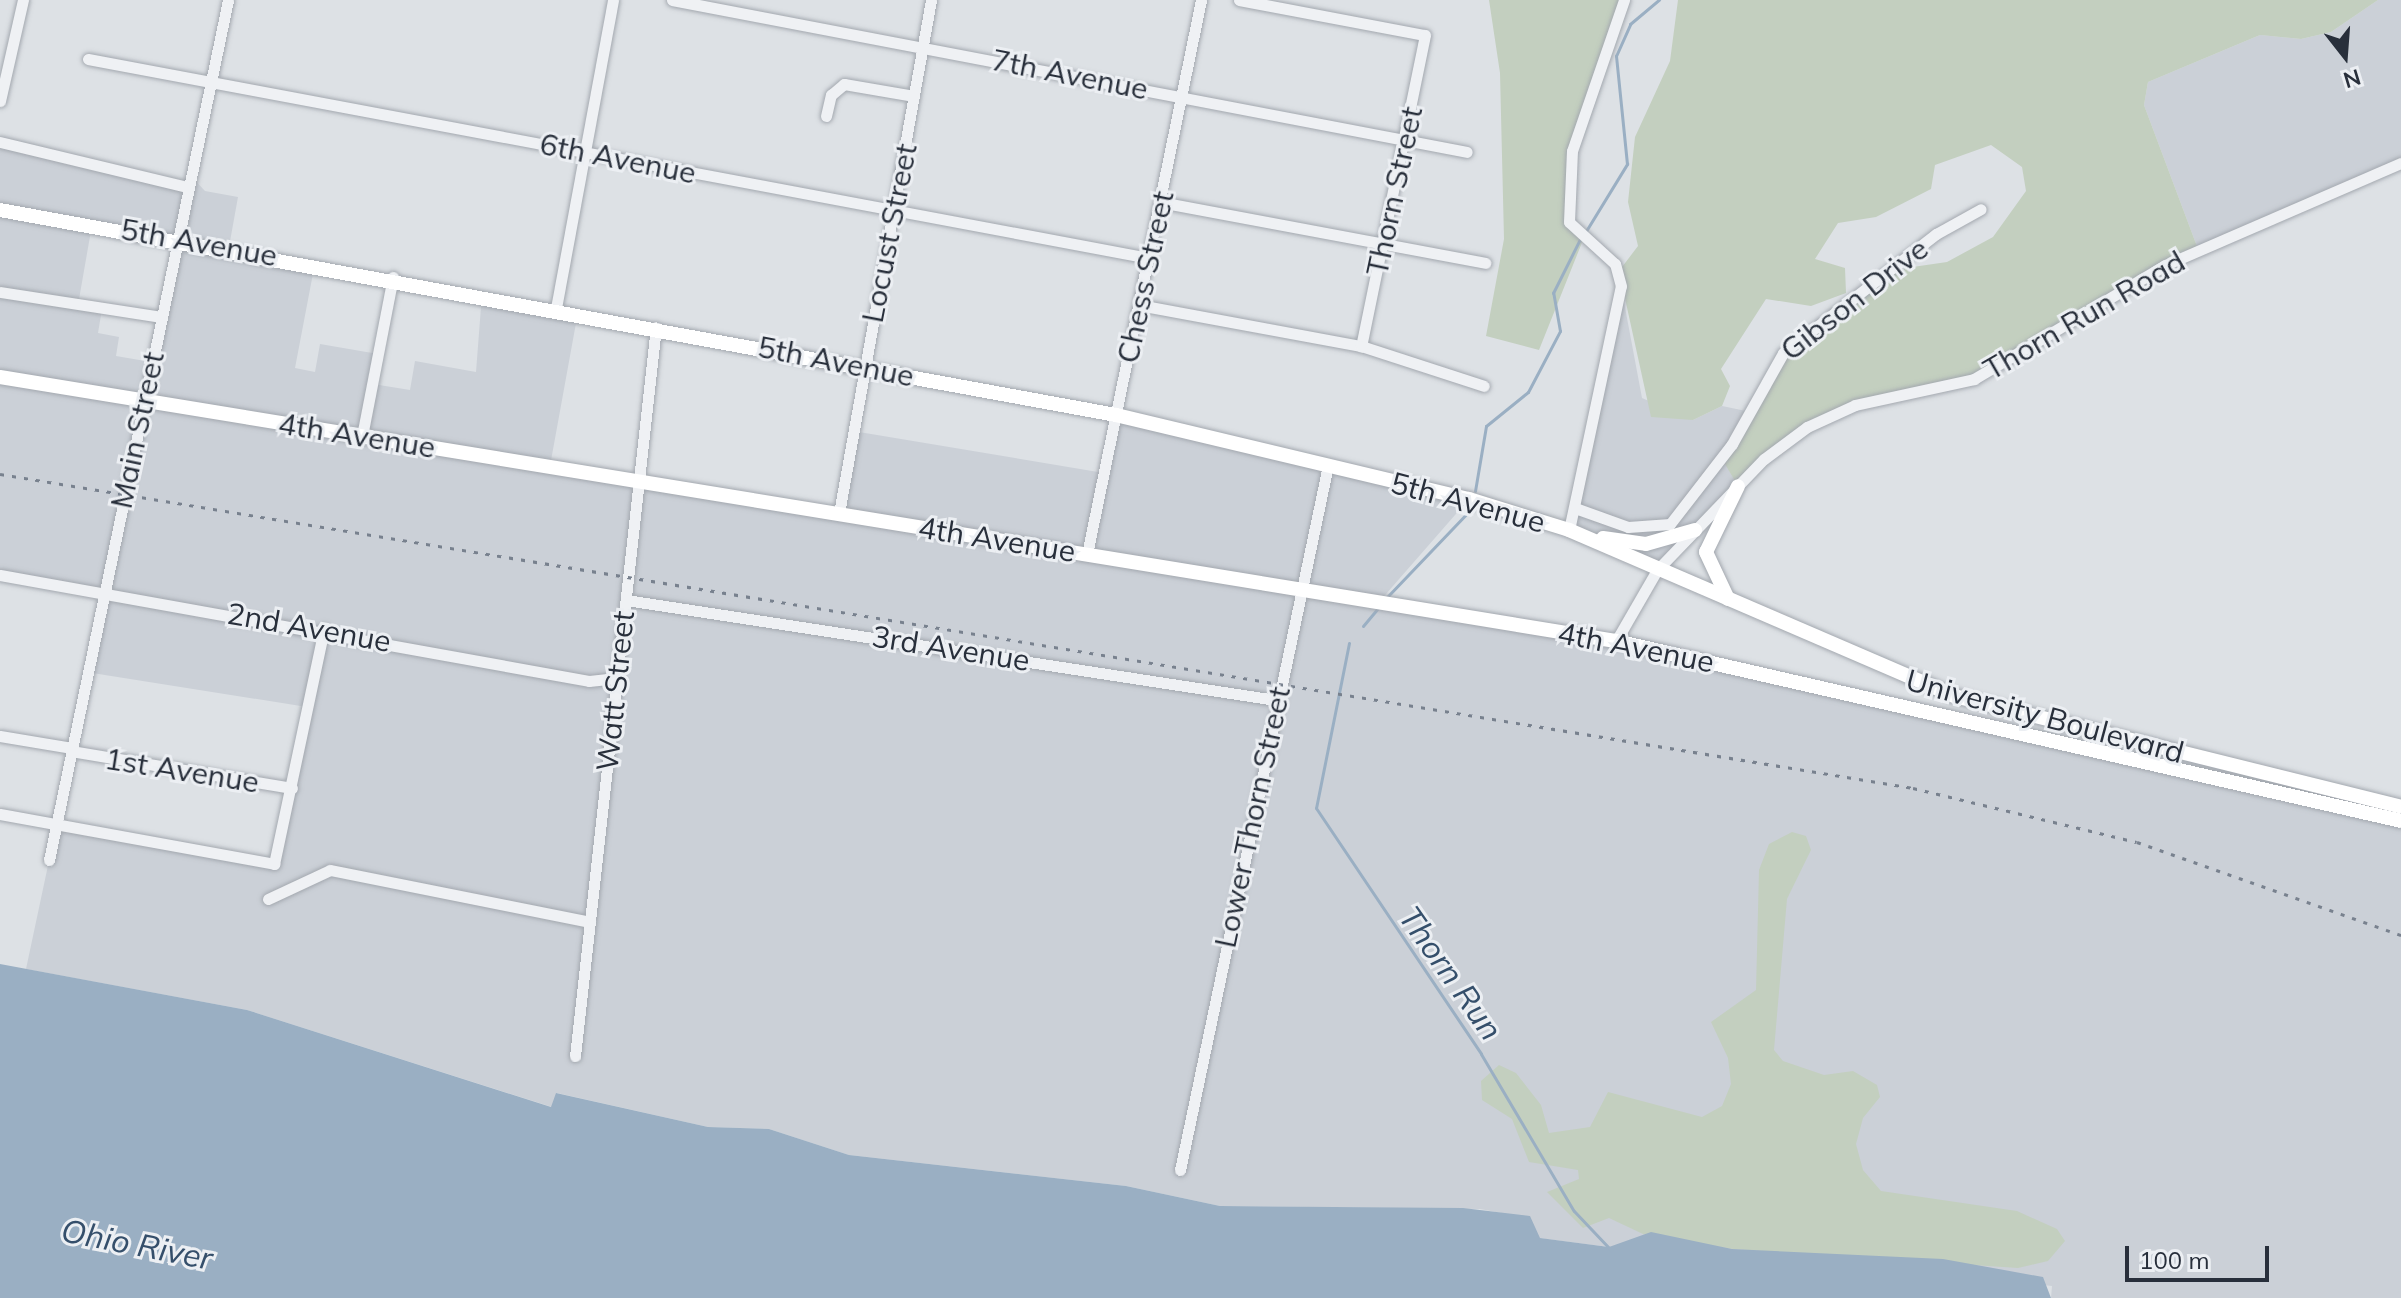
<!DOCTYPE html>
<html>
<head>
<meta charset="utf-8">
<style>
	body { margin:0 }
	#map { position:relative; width:2401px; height:1298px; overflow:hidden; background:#dde1e5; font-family:Mulish,sans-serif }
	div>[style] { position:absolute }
	.built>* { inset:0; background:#cbd0d7 }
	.green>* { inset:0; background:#c3cfbf }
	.water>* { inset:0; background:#9aafc3 }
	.stream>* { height:3px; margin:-1.5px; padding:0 1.5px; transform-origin:1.5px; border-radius:1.5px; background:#9aafc3 }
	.roads { filter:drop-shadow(0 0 2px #a3a8af) drop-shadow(0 0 2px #a3a8af) }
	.minor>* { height:11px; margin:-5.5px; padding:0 5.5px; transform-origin:5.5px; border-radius:5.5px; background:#eff1f4 }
	.major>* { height:14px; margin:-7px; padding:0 7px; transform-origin:7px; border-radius:7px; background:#fff }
	.rail>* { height:3px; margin-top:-1.5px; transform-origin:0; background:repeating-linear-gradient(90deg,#78818e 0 4px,transparent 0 12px) }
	span { translate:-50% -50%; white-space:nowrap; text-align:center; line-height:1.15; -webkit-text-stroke:6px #eceff3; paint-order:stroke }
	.street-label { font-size:30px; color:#282f3b }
	.water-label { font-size:32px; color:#354f6b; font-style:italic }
	.north { position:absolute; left:2305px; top:16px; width:80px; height:80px; -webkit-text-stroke:6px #eceff3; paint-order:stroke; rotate:163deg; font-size:22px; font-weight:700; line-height:32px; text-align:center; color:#282f3b }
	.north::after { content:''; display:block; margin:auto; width:28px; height:36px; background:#282f3b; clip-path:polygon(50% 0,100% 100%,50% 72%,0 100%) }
	.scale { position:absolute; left:2125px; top:1246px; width:144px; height:36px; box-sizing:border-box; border:4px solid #282f3b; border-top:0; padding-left:10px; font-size:24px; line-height:28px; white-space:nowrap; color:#282f3b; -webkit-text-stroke:6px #eceff3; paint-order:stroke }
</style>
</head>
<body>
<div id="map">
	<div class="built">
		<i style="clip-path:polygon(2378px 0,2401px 0,2401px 163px,2198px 249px,2144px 105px,2148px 82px,2260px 35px,2301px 39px,2331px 32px)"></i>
		<i style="clip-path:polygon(evenodd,0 142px,188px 187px,191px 176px,205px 191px,238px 197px,229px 247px,315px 263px,295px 368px,315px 372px,320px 344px,378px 354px,373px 384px,410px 390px,415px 361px,476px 372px,482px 294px,578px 312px,550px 466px,839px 513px,853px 431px,1104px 473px,1116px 415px,1469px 499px,1379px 602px,1616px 641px,2401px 821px,2401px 1298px,2051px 1298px,2052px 1286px,1700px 1246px,1676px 1236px,1617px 1248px,1539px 1238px,1512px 1215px,1480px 1209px,1220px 1206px,1126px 1186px,849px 1155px,769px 1129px,708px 1127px,557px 1093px,552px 1107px,247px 1010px,26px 969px,57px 823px,271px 865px,307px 707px,86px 672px,103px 592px,0 575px,0 142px,92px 225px,178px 238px,151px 362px,116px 356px,119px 337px,98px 333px,102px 309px,78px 305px,92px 225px)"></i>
		<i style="clip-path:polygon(1621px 286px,1642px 398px,1693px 420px,1722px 406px,1746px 411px,1738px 486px,1657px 570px,1569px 530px)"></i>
	</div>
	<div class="green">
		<i style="clip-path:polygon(1489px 0,1624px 0,1580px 115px,1568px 212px,1583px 240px,1539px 350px,1486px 336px,1504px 239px,1500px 73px)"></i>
		<i style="clip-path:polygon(1678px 0,2378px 0,2331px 32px,2301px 39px,2260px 35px,2148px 82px,2144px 105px,2198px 249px,1994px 369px,1823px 418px,1738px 486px,1722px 459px,1773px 364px,1892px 270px,1947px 262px,1993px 237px,2026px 191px,2022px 167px,1991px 145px,1935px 165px,1931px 189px,1876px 217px,1838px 223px,1815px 259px,1845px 268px,1846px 293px,1811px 306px,1766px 299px,1721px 369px,1730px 386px,1722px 406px,1693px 420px,1651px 417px,1619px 271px,1638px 246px,1628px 202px,1635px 137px,1670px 61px)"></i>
		<i style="clip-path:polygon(1792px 832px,1806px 836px,1811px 850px,1787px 899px,1774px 1050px,1783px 1061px,1824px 1075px,1853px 1071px,1877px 1085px,1880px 1097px,1863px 1118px,1856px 1144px,1863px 1170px,1881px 1191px,2017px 1211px,2057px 1229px,2065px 1241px,2048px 1261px,2018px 1268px,1733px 1249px,1643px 1234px,1609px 1218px,1583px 1228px,1547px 1192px,1579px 1179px,1578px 1170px,1529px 1162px,1512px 1119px,1482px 1100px,1481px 1081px,1499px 1065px,1516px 1073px,1541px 1105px,1549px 1133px,1590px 1127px,1608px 1092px,1702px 1117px,1722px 1106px,1731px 1084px,1728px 1058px,1711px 1022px,1756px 990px,1759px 870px,1769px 844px)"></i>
	</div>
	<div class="water">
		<i style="clip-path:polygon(0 964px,247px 1010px,551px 1107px,556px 1093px,708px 1127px,769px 1129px,849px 1155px,1126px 1186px,1220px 1206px,1463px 1208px,1530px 1216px,1540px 1238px,1609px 1247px,1651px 1232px,1732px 1249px,1943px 1259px,2043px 1277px,2051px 1298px,0 1298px)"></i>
	</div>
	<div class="stream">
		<i style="left:1586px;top:231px;width:79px;rotate:-58.5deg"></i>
		<i style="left:1627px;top:164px;width:109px;rotate:-95.8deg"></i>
		<i style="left:1616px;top:56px;width:35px;rotate:-66deg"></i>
		<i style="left:1630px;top:24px;width:38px;rotate:-40deg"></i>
		<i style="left:1475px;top:491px;width:66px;rotate:-80.4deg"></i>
		<i style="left:1486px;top:426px;width:54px;rotate:-39deg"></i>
		<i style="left:1528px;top:392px;width:69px;rotate:-62.3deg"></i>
		<i style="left:1560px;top:331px;width:39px;rotate:-100deg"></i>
		<i style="left:1553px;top:293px;width:63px;rotate:-63.4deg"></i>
		<i style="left:1387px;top:597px;width:120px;rotate:-46.3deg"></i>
		<i style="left:1363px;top:626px;width:26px;rotate:-50deg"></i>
		<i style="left:1349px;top:643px;width:168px;rotate:101.3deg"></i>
		<i style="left:1316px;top:808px;width:296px;rotate:56.1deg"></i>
		<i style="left:1481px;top:1054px;width:182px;rotate:59.4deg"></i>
		<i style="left:1574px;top:1211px;width:54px;rotate:46.5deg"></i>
	</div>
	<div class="roads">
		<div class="minor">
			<i style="left:672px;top:0;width:809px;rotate:10.82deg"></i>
			<i style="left:1239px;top:0;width:189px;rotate:10.7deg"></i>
			<i style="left:1425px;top:35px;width:318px;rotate:101.6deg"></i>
			<i style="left:88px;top:59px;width:1080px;rotate:10.62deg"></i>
			<i style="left:0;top:101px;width:104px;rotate:-77.2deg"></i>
			<i style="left:826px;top:116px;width:22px;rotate:-77deg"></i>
			<i style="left:831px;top:95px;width:17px;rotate:-40deg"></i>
			<i style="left:844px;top:84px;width:71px;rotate:9.7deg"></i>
			<i style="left:0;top:142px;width:193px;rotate:13.5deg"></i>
			<i style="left:1160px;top:202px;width:331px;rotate:10.6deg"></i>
			<i style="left:0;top:292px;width:163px;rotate:8.8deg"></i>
			<i style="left:1139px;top:305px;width:226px;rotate:10.5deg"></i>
			<i style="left:1361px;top:346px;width:129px;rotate:18deg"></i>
			<i style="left:556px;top:308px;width:313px;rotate:-79.5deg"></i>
			<i style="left:362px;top:436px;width:162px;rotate:-79deg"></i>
			<i style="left:1575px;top:508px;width:56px;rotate:19.7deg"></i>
			<i style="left:1628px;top:527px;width:42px;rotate:-4.1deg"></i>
			<i style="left:1670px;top:524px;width:101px;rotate:-52.2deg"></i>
			<i style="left:1732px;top:444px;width:104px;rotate:-60.7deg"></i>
			<i style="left:1783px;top:353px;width:194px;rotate:-37.9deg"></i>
			<i style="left:1936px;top:234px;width:51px;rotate:-29.1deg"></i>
			<i style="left:839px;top:513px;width:521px;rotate:-79.83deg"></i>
			<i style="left:1569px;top:530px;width:249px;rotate:-78deg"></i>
			<i style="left:1621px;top:286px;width:23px;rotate:-105deg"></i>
			<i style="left:1615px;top:264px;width:62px;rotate:-137.6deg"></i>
			<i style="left:1569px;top:222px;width:71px;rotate:-87.6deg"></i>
			<i style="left:1572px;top:151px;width:160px;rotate:-71deg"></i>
			<i style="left:1087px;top:554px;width:566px;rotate:-78.37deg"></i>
			<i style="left:0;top:575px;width:598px;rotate:10.2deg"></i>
			<i style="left:589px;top:681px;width:28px;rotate:-6deg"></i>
			<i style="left:626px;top:600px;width:658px;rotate:8.75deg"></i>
			<i style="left:1616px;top:641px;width:82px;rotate:-60deg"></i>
			<i style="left:1657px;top:570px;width:154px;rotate:-46.1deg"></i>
			<i style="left:1764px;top:459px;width:54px;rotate:-36.7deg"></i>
			<i style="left:1807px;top:427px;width:53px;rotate:-24.6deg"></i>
			<i style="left:1855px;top:405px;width:122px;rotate:-12.3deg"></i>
			<i style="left:1974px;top:379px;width:222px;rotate:-30.8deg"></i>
			<i style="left:2165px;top:265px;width:257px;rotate:-23.4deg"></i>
			<i style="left:0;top:736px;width:73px;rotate:9.5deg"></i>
			<i style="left:71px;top:751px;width:224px;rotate:9.5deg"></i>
			<i style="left:0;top:814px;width:279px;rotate:10.3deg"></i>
			<i style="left:274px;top:864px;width:240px;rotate:-78deg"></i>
			<i style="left:49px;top:860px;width:878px;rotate:-78.24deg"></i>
			<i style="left:268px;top:899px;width:68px;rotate:-25.1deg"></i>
			<i style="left:330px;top:870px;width:265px;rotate:11.3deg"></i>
			<i style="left:575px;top:1056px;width:733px;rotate:-83.66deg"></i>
			<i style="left:1180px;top:1170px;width:720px;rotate:-78.14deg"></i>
		</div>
		<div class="major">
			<i style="left:0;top:210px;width:1135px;rotate:10.41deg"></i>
			<i style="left:1116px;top:415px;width:363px;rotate:13.4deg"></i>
			<i style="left:1469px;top:499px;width:105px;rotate:17.2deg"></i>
			<i style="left:1569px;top:530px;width:419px;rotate:23.3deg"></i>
			<i style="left:1954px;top:696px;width:461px;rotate:13.9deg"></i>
			<i style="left:0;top:377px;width:1637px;rotate:9.28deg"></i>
			<i style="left:1616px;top:641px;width:805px;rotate:12.91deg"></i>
			<i style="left:1603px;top:538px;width:43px;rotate:7.9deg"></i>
			<i style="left:1646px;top:544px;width:51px;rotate:-15.9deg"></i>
			<i style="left:1728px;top:599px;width:52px;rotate:-115.1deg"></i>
			<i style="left:1706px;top:552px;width:73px;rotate:-64.1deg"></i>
		</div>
	</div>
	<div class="rail">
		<i style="left:0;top:474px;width:1939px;rotate:9.32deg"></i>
		<i style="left:1913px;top:788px;width:230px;rotate:13.6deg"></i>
		<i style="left:2137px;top:842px;width:280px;rotate:19.4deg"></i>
	</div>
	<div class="street-label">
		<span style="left:1070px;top:74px;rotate:11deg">7th Avenue</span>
		<span style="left:618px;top:158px;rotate:11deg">6th Avenue</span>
		<span style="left:1394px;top:191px;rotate:-78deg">Thorn Street</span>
		<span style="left:889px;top:233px;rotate:-79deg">Locust Street</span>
		<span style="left:199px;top:242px;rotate:10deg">5th Avenue</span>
		<span style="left:1145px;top:277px;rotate:-78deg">Chess Street</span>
		<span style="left:1854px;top:299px;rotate:-38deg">Gibson Drive</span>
		<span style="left:2084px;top:315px;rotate:-30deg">Thorn Run Road</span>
		<span style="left:836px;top:361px;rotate:11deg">5th Avenue</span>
		<span style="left:137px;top:430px;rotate:-78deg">Main Street</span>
		<span style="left:357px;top:435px;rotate:9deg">4th Avenue</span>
		<span style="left:1468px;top:502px;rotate:15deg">5th Avenue</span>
		<span style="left:997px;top:539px;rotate:9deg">4th Avenue</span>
		<span style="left:309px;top:627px;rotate:10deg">2nd Avenue</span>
		<span style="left:1636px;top:647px;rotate:11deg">4th Avenue</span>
		<span style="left:951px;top:648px;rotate:9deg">3rd Avenue</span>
		<span style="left:615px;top:691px;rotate:-84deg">Watt Street</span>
		<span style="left:2045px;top:716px;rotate:15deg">University Boulevard</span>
		<span style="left:182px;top:770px;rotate:9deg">1st Avenue</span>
		<span style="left:1252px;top:817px;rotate:-78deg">Lower Thorn Street</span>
	</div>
	<div class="water-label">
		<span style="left:1451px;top:973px;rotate:55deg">Thorn Run</span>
		<span style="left:137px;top:1244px;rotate:11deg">Ohio River</span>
	</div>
	<div class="north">N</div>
	<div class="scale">100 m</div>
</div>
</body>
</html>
